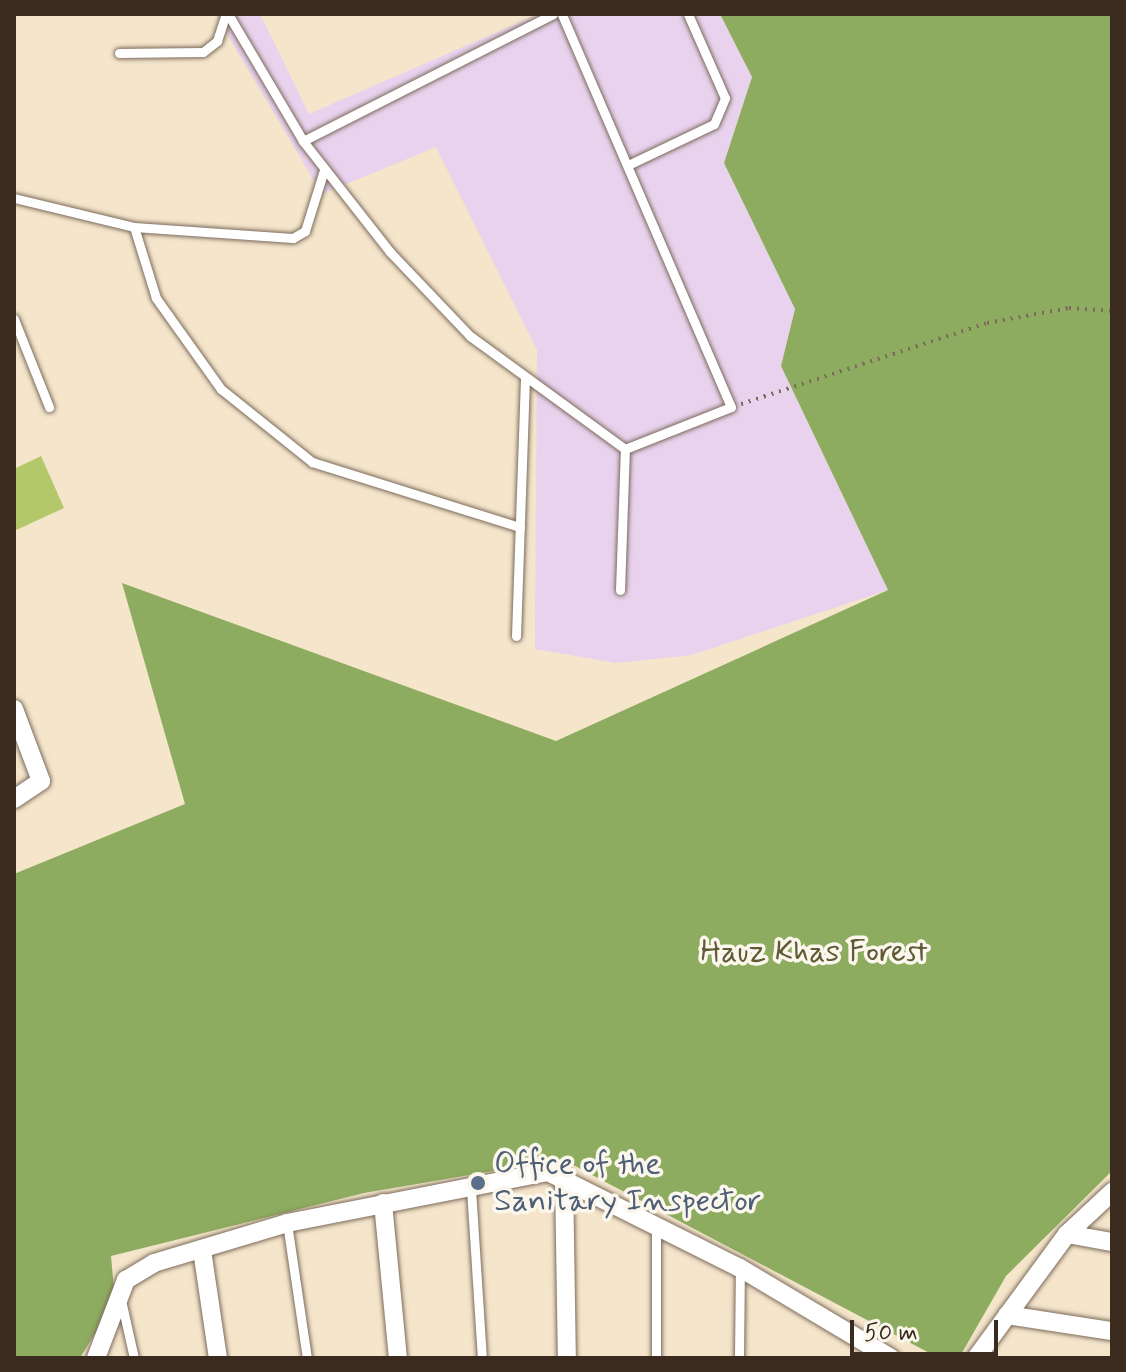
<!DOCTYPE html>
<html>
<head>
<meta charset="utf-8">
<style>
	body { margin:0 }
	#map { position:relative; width:1126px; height:1372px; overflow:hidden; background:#f4e5cb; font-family:Mynerve,sans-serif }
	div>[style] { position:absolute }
	.built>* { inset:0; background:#e8d2ee }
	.green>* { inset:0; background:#b3c76b }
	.forest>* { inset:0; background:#8eac5f }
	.path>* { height:4px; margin-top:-2px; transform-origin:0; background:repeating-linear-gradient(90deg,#7c6b5b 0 2px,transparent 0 8px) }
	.roads { filter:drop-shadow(0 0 2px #7c6b5b) drop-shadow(0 0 2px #7c6b5b) }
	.service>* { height:9px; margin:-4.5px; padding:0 4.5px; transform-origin:4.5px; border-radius:4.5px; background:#fff }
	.minor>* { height:18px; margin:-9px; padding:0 9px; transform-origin:9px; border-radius:9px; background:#fff }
	.dots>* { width:22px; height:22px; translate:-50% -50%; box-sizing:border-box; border:4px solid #fbf7ec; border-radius:50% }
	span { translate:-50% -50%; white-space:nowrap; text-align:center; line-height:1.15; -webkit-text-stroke:7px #fbf7ec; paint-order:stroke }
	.park-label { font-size:32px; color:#5f5935 }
	.service-label { font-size:32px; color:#4e5e75 }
	.left { translate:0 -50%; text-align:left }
	.frame { position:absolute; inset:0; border:16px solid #3b2a1e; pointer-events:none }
	.scale { position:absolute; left:850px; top:1320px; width:148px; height:36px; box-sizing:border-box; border:4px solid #3b2a1e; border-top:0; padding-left:10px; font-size:24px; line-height:28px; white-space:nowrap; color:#3b2a1e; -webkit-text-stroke:6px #fbf7ec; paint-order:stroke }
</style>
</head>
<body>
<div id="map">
	<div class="built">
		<i style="clip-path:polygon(215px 14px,260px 14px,309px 114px,539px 14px,720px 14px,752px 77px,724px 163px,795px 309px,781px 366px,888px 590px,692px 655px,616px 663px,535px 649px,537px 350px,436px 147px,322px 194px)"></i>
	</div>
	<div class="green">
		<i style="clip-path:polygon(41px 456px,64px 508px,14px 531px,14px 469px)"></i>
	</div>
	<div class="forest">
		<i style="clip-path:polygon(720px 14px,1112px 14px,1112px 1171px,1006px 1276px,959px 1358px,939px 1358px,562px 1159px,364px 1193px,111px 1256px,115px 1300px,80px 1358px,14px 1358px,14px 874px,185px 804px,122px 583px,556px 741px,888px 590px,781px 366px,795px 309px,724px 163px,752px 77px)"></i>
	</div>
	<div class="path">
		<i style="left:741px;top:404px;width:259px;rotate:-18.2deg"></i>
		<i style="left:987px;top:323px;width:83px;rotate:-10.4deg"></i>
		<i style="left:1069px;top:308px;width:43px;rotate:4deg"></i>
	</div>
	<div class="roads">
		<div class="service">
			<i style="left:228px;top:14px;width:147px;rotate:59.4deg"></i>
			<i style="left:303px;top:141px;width:141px;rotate:51.9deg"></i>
			<i style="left:390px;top:252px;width:116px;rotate:46.4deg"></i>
			<i style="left:470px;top:336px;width:192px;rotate:36.1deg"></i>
			<i style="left:625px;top:449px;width:114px;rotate:-21.6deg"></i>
			<i style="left:731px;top:407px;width:428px;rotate:-113.3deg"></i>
			<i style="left:119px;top:53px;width:84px;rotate:-0.7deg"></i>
			<i style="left:203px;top:52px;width:18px;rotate:-38deg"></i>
			<i style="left:217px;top:41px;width:28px;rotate:-72deg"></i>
			<i style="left:303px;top:141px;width:280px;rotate:-26.9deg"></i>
			<i style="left:628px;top:165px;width:95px;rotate:-25.5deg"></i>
			<i style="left:714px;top:124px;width:28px;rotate:-67deg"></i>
			<i style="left:725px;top:98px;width:92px;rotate:-113.8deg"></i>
			<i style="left:14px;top:198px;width:123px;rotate:13.6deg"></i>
			<i style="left:134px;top:227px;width:74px;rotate:72.8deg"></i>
			<i style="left:156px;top:298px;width:112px;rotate:54.5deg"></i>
			<i style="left:221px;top:389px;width:117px;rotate:38.7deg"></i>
			<i style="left:312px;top:462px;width:218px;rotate:17.4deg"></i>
			<i style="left:134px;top:227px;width:159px;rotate:4deg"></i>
			<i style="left:293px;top:238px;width:14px;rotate:-30deg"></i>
			<i style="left:305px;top:231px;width:64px;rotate:-72.7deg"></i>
			<i style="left:14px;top:319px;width:95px;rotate:68.3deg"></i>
			<i style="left:620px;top:590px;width:141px;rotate:-88deg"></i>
			<i style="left:516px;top:636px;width:257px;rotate:-88deg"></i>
			<i style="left:471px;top:1189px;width:169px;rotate:86.3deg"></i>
			<i style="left:287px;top:1223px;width:136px;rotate:81.6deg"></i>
			<i style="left:656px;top:1226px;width:132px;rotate:90deg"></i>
			<i style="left:121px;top:1300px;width:59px;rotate:77.4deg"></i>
			<i style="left:739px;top:1358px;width:90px;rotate:-89.4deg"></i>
		</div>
		<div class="minor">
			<i style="left:14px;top:709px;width:77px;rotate:69.4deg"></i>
			<i style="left:41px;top:781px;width:32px;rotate:146deg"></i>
			<i style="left:564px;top:1176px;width:182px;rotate:89.1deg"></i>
			<i style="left:383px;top:1203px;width:156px;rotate:84.5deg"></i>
			<i style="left:1067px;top:1234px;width:46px;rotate:10.1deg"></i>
			<i style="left:202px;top:1250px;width:109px;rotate:81.6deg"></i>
			<i style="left:1007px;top:1315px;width:106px;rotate:8.7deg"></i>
			<i style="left:96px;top:1358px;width:84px;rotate:-69deg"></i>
			<i style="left:126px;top:1280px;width:33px;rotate:-31deg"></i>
			<i style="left:154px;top:1263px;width:139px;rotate:-16.7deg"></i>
			<i style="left:287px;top:1223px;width:266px;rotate:-11.1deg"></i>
			<i style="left:548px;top:1172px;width:215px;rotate:26.6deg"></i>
			<i style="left:740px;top:1268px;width:176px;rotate:30.8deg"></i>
			<i style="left:976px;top:1358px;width:154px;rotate:-53.7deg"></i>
			<i style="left:1067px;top:1234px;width:62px;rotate:-43deg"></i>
		</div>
	</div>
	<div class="dots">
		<i style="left:478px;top:1183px;background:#5c6f8a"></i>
	</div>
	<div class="park-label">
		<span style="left:814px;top:952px">Hauz Khas Forest</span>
	</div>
	<div class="service-label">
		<span class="left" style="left:494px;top:1183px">Office of the<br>Sanitary Inspector</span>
	</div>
	<div class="frame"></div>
	<div class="scale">50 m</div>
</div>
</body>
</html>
